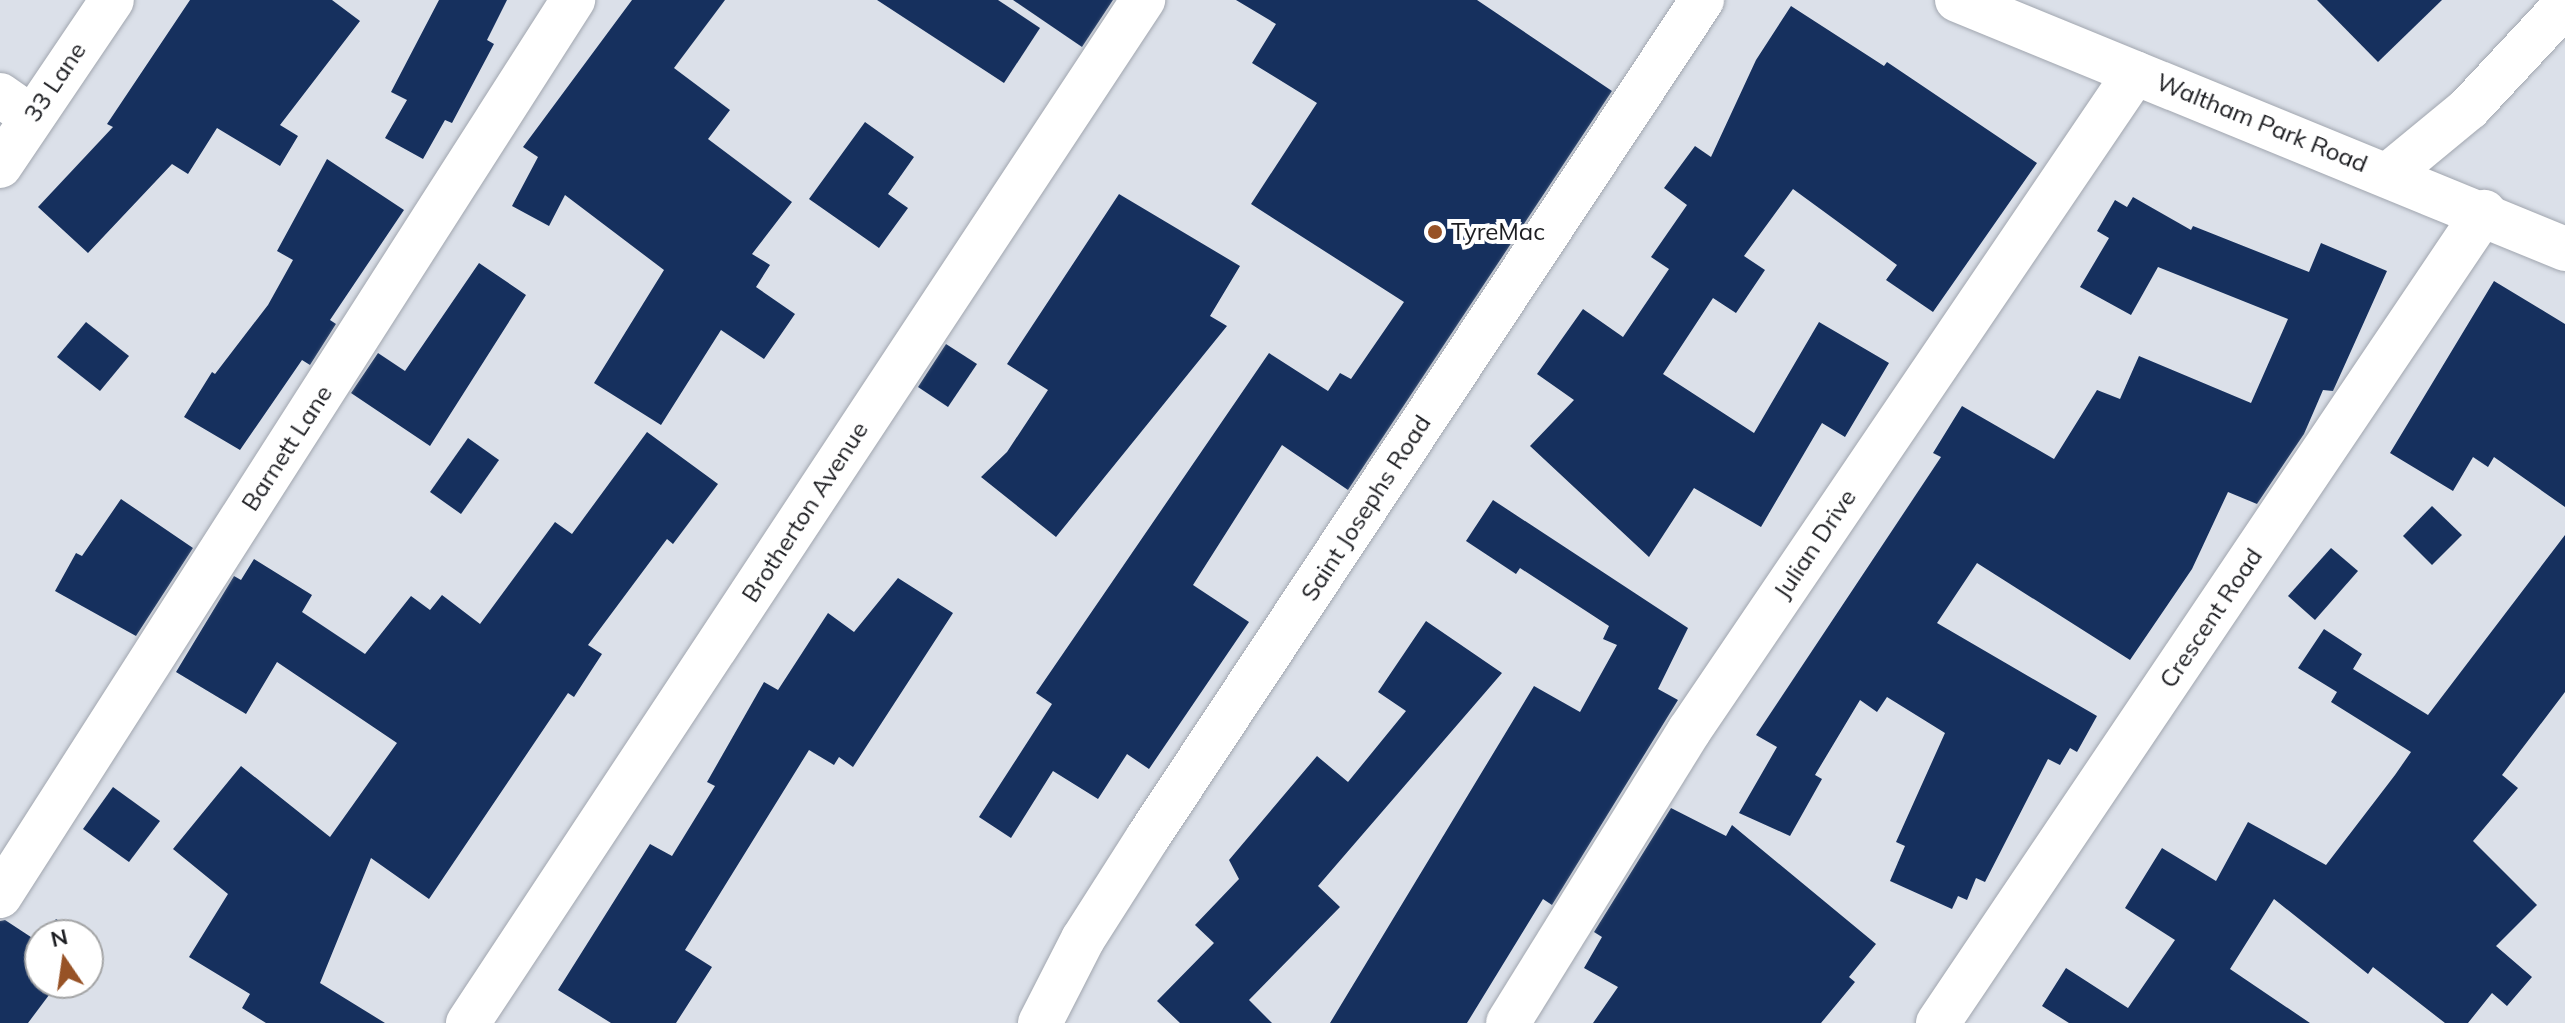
<!DOCTYPE html>
<html>
<head>
<meta charset="utf-8">
<style>
	body { margin:0 }
	#map { position:relative; width:2565px; height:1023px; overflow:hidden; background:#dbe0e9; font-family:Mulish,sans-serif }
	div>[style] { position:absolute }
	.building>* { inset:0; background:#16305e }
	.roads { filter:drop-shadow(0 0 2px #a1a6af) drop-shadow(0 0 2px #a1a6af) }
	.minor>* { height:44px; margin:-22px; padding:0 22px; transform-origin:22px; border-radius:22px; background:#fff }
	.secondary>* { height:44px; margin:-22px; padding:0 22px; transform-origin:22px; border-radius:22px; background:#fff }
	.dots>* { width:22px; height:22px; translate:-50% -50%; box-sizing:border-box; border:4px solid #fff; border-radius:50% }
	span { translate:-50% -50%; white-space:nowrap; text-align:center; line-height:1.15; -webkit-text-stroke:8px #fff; paint-order:stroke }
	.street-label { font-size:24px; color:#1c1d21 }
	.poi-label { font-size:24px; color:#1c1d21 }
	.left { translate:0 -50%; text-align:left }
	.north { position:absolute; left:24px; top:919px; width:80px; height:80px; box-sizing:border-box; background:#fff; border:2px solid #a4a5a6; border-radius:50%; rotate:347deg; font-size:22px; font-weight:700; line-height:32px; text-align:center; color:#1c1d21 }
	.north::after { content:''; display:block; margin:auto; width:28px; height:36px; background:#975226; clip-path:polygon(50% 0,100% 100%,50% 72%,0 100%) }
</style>
</head>
<body>
<div id="map">
	<div class="building">
		<i style="clip-path:polygon(190px 0,332px 0,360px 21px,280px 125px,298px 136px,280px 166px,217px 128px,188px 174px,172px 164px,88px 253px,38px 207px,113px 127px,107px 124px)"></i>
		<i style="clip-path:polygon(439px 0,507px 0,487px 40px,494px 44px,452px 123px,445px 120px,423px 159px,385px 138px,407px 100px,391px 92px)"></i>
		<i style="clip-path:polygon(632px 0,725px 0,674px 68px,730px 110px,708px 139px,792px 202px,752px 254px,770px 265px,756px 287px,795px 314px,764px 359px,721px 330px,661px 425px,594px 383px,664px 270px,565px 195px,549px 226px,512px 206px,538px 157px,523px 147px)"></i>
		<i style="clip-path:polygon(877px 0,998px 0,1040px 28px,1004px 83px)"></i>
		<i style="clip-path:polygon(1013px 0,1113px 0,1082px 47px)"></i>
		<i style="clip-path:polygon(1236px 0,1477px 0,1612px 91px,1348px 490px,1282px 445px,1193px 585px,1249px 622px,1149px 769px,1127px 754px,1098px 799px,1053px 771px,1011px 838px,979px 817px,1052px 704px,1036px 693px,1269px 353px,1328px 391px,1340px 373px,1351px 379px,1404px 302px,1251px 204px,1317px 103px,1252px 63px,1276px 24px)"></i>
		<i style="clip-path:polygon(2317px 0,2442px 0,2378px 62px)"></i>
		<i style="clip-path:polygon(1791px 6px,1884px 66px,1887px 62px,2037px 163px,1933px 312px,1886px 280px,1897px 265px,1793px 189px,1744px 256px,1765px 270px,1736px 313px,1713px 298px,1663px 374px,1754px 433px,1819px 322px,1889px 363px,1845px 437px,1822px 423px,1761px 527px,1694px 488px,1649px 557px,1530px 446px,1574px 400px,1537px 374px,1583px 309px,1623px 337px,1669px 269px,1651px 257px,1687px 205px,1664px 188px,1695px 146px,1711px 157px,1756px 60px)"></i>
		<i style="clip-path:polygon(865px 122px,914px 157px,888px 194px,908px 208px,879px 248px,809px 199px)"></i>
		<i style="clip-path:polygon(327px 159px,404px 210px,330px 320px,336px 324px,310px 365px,302px 360px,240px 450px,184px 417px,212px 372px,215px 374px,268px 305px,293px 260px,277px 251px)"></i>
		<i style="clip-path:polygon(1119px 194px,1240px 266px,1210px 316px,1227px 326px,1056px 537px,981px 477px,1007px 452px,1048px 390px,1007px 364px)"></i>
		<i style="clip-path:polygon(2133px 197px,2191px 230px,2193px 226px,2309px 272px,2321px 243px,2387px 271px,2333px 391px,2323px 390px,2304px 434px,2257px 504px,2228px 492px,2192px 569px,2130px 660px,1977px 563px,1937px 623px,2097px 716px,2077px 752px,2070px 748px,2060px 765px,2048px 759px,1985px 882px,1976px 878px,1967px 900px,1958px 896px,1952px 909px,1890px 881px,1905px 846px,1896px 842px,1945px 733px,1887px 697px,1877px 712px,1860px 700px,1815px 775px,1822px 779px,1790px 836px,1739px 813px,1777px 747px,1756px 735px,1941px 457px,1933px 453px,1962px 406px,2054px 459px,2097px 390px,2120px 399px,2139px 356px,2251px 403px,2288px 319px,2158px 267px,2131px 315px,2080px 287px,2109px 238px,2097px 231px,2115px 200px,2127px 207px)"></i>
		<i style="clip-path:polygon(479px 263px,526px 295px,430px 446px,351px 393px,378px 353px,405px 371px)"></i>
		<i style="clip-path:polygon(2494px 281px,2565px 324px,2565px 507px,2494px 457px,2488px 467px,2473px 457px,2453px 491px,2390px 453px)"></i>
		<i style="clip-path:polygon(86px 322px,129px 356px,100px 391px,57px 357px)"></i>
		<i style="clip-path:polygon(946px 344px,977px 364px,948px 407px,918px 387px)"></i>
		<i style="clip-path:polygon(647px 432px,718px 484px,673px 544px,667px 539px,588px 645px,602px 654px,574px 697px,568px 693px,429px 899px,371px 858px,320px 983px,385px 1023px,266px 1023px,242px 1008px,250px 994px,189px 957px,228px 894px,173px 849px,241px 766px,330px 837px,397px 743px,277px 662px,246px 714px,176px 672px,234px 576px,241px 580px,254px 559px,312px 595px,302px 612px,365px 654px,411px 596px,430px 610px,442px 595px,480px 624px,555px 522px,572px 534px)"></i>
		<i style="clip-path:polygon(468px 438px,499px 460px,461px 514px,430px 492px)"></i>
		<i style="clip-path:polygon(121px 499px,193px 548px,136px 636px,55px 591px,76px 553px,82px 556px)"></i>
		<i style="clip-path:polygon(1493px 500px,1688px 628px,1658px 689px,1678px 700px,1552px 905px,1543px 899px,1467px 1023px,1330px 1023px,1534px 686px,1580px 712px,1617px 645px,1603px 639px,1609px 626px,1520px 568px,1516px 574px,1466px 541px)"></i>
		<i style="clip-path:polygon(2432px 506px,2462px 535px,2432px 565px,2403px 536px)"></i>
		<i style="clip-path:polygon(2565px 535px,2565px 692px,2502px 775px,2518px 788px,2473px 841px,2537px 905px,2496px 946px,2532px 977px,2507px 1006px,2492px 993px,2468px 1023px,2445px 1023px,2373px 967px,2368px 974px,2274px 899px,2230px 969px,2310px 1023px,2069px 1023px,2042px 1006px,2066px 968px,2128px 1008px,2175px 940px,2125px 908px,2162px 848px,2216px 881px,2248px 822px,2326px 865px,2395px 775px,2411px 752px,2331px 702px,2337px 692px,2298px 668px,2324px 629px,2362px 654px,2353px 669px,2428px 715px)"></i>
		<i style="clip-path:polygon(2331px 548px,2358px 571px,2315px 620px,2288px 596px)"></i>
		<i style="clip-path:polygon(898px 578px,953px 613px,853px 767px,839px 757px,834px 765px,809px 750px,685px 950px,712px 967px,676px 1023px,611px 1023px,558px 990px,650px 844px,672px 856px,715px 786px,707px 782px,764px 682px,778px 690px,828px 613px,854px 632px)"></i>
		<i style="clip-path:polygon(1426px 621px,1502px 673px,1318px 886px,1340px 907px,1249px 1000px,1272px 1023px,1180px 1023px,1157px 1001px,1214px 943px,1195px 925px,1239px 879px,1229px 860px,1317px 756px,1348px 782px,1406px 711px,1378px 692px)"></i>
		<i style="clip-path:polygon(113px 787px,160px 821px,129px 862px,83px 829px)"></i>
		<i style="clip-path:polygon(1671px 808px,1726px 836px,1732px 825px,1876px 944px,1849px 977px,1855px 982px,1821px 1023px,1593px 1023px,1618px 987px,1584px 968px,1602px 937px,1594px 932px)"></i>
		<i style="clip-path:polygon(56px 919px,80px 935px,45px 935px)"></i>
		<i style="clip-path:polygon(5px 920px,40px 943px,40px 983px,58px 983px,28px 1023px,0 1023px,0 921px)"></i>
	</div>
	<div class="roads">
		<div class="minor">
			<i style="left:0;top:95px;width:38px;rotate:35deg"></i>
			<i style="left:0;top:166px;width:200px;rotate:-56deg"></i>
			<i style="left:2389px;top:174px;width:104px;rotate:-39.5deg"></i>
			<i style="left:2469px;top:108px;width:141px;rotate:-47deg"></i>
			<i style="left:0;top:896px;width:1064px;rotate:-57.4deg"></i>
			<i style="left:468px;top:1023px;width:1226px;rotate:-56.58deg"></i>
			<i style="left:1040px;top:1023px;width:94px;rotate:-62.9deg"></i>
			<i style="left:1083px;top:939px;width:121px;rotate:-57.5deg"></i>
			<i style="left:1148px;top:837px;width:1004px;rotate:-56.5deg"></i>
			<i style="left:1508px;top:1023px;width:344px;rotate:-58.2deg"></i>
			<i style="left:1689px;top:731px;width:795px;rotate:-55.87deg"></i>
			<i style="left:1938px;top:1023px;width:978px;rotate:-56.05deg"></i>
		</div>
		<div class="secondary">
			<i style="left:1957px;top:0;width:657px;rotate:22.27deg"></i>
		</div>
	</div>
	<div class="dots">
		<i style="left:1435px;top:232px;background:#975226"></i>
	</div>
	<div class="street-label">
		<span style="left:55px;top:82px;rotate:-56deg">33 Lane</span>
		<span style="left:2262px;top:123px;rotate:22deg">Waltham Park Road</span>
		<span style="left:287px;top:448px;rotate:-57deg">Barnett Lane</span>
		<span style="left:1366px;top:508px;rotate:-57deg">Saint Josephs Road</span>
		<span style="left:805px;top:512px;rotate:-57deg">Brotherton Avenue</span>
		<span style="left:1815px;top:544px;rotate:-56deg">Julian Drive</span>
		<span style="left:2211px;top:618px;rotate:-56deg">Crescent Road</span>
	</div>
	<div class="poi-label">
		<span class="left" style="left:1451px;top:232px">TyreMac</span>
	</div>
	<div class="north">N</div>
</div>
</body>
</html>
